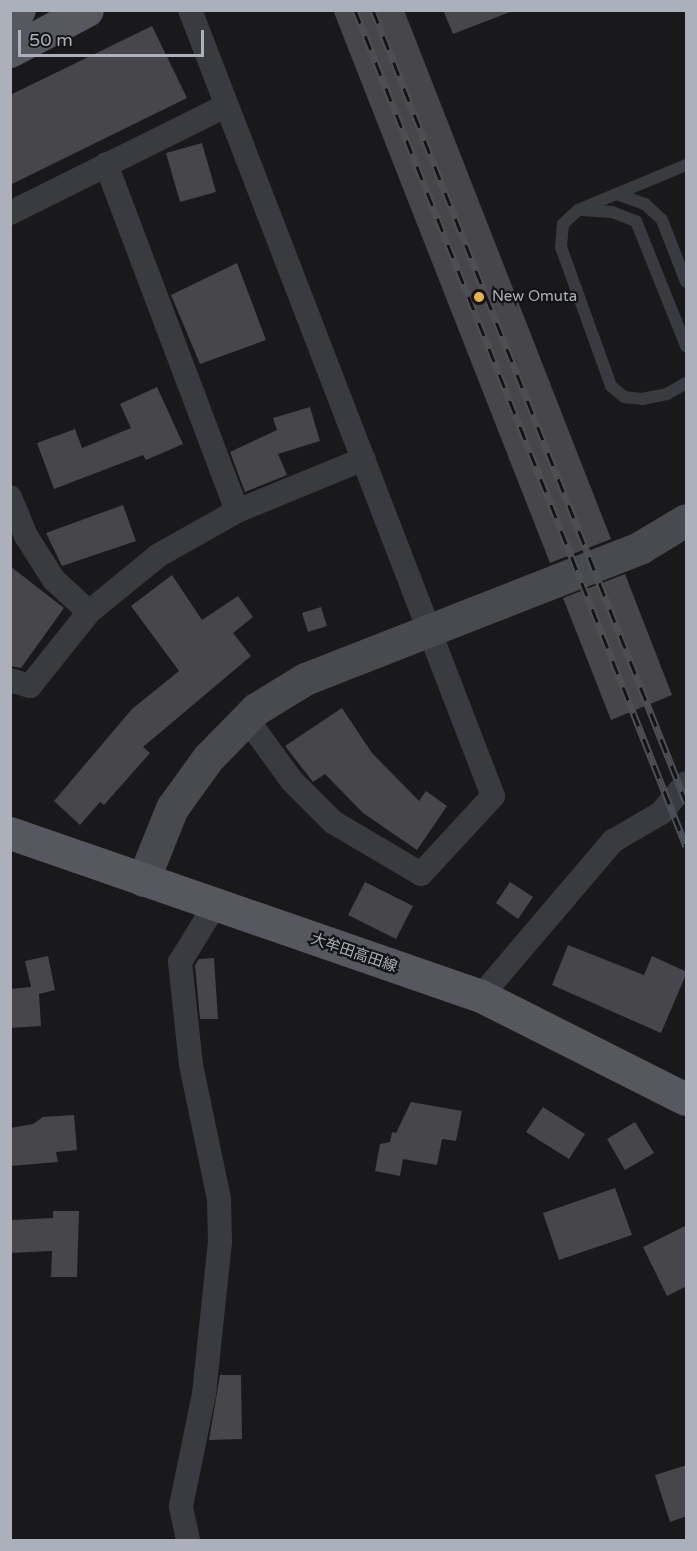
<!DOCTYPE html>
<html>
<head>
<meta charset="utf-8">
<style>
	body { margin:0 }
	#map { position:relative; width:697px; height:1551px; overflow:hidden; background:#19191b; font-family:"Varela Round","Noto Sans JP",sans-serif }
	div>[style] { position:absolute }
	.building>* { inset:0; background:#46464b }
	.lane>* { height:12px; margin:-6px; padding:0 6px; transform-origin:6px; border-radius:6px; background:#3a3b40 }
	.street>* { height:24px; margin:-12px; padding:0 12px; transform-origin:12px; border-radius:12px; background:#3a3b40 }
	.secondary>* { height:33px; margin:-16.5px; padding:0 16.5px; transform-origin:16.5px; border-radius:16.5px; background:#484a50 }
	.primary>* { height:33px; margin:-16.5px; padding:0 16.5px; transform-origin:16.5px; border-radius:16.5px; background:#57585f }
	.rail>* { height:7px; margin-top:-3.5px; transform-origin:0; background:repeating-linear-gradient(90deg,#141416 0 14px,#4d4f55 0 28px); box-sizing:border-box; border-block:2px solid #4d4f55 }
	.dots>* { width:16px; height:16px; translate:-50% -50%; box-sizing:border-box; border:3px solid #141416; border-radius:50% }
	span { translate:-50% -50%; white-space:nowrap; text-align:center; line-height:1.15; -webkit-text-stroke:4.5px #141416; paint-order:stroke }
	.poi-label { font-size:15px; color:#acb0ba }
	.left { translate:0 -50%; text-align:left }
	.street-label { font-size:15px; color:#acb0ba }
	.frame { position:absolute; inset:0; border:12px solid #acb0ba; pointer-events:none }
	.scale { position:absolute; left:18px; top:30px; width:186px; height:27px; box-sizing:border-box; border:3px solid #acb0ba; border-top:0; padding-left:8px; font-size:18px; line-height:21px; white-space:nowrap; color:#acb0ba; -webkit-text-stroke:4px #141416; paint-order:stroke }
</style>
</head>
<body>
<div id="map">
	<div class="building">
		<i style="clip-path:polygon(333px 10px,404px 10px,611px 539px,550px 563px)"></i>
		<i style="clip-path:polygon(443px 10px,510px 10px,510px 12px,453px 34px)"></i>
		<i style="clip-path:polygon(152px 26px,187px 98px,10px 185px,10px 95px)"></i>
		<i style="clip-path:polygon(202px 143px,216px 192px,180px 202px,166px 153px)"></i>
		<i style="clip-path:polygon(237px 263px,266px 340px,200px 364px,171px 295px)"></i>
		<i style="clip-path:polygon(157px 387px,183px 444px,146px 460px,143px 455px,54px 489px,37px 443px,75px 429px,82px 448px,131px 428px,120px 404px)"></i>
		<i style="clip-path:polygon(310px 407px,320px 441px,278px 454px,287px 475px,245px 492px,230px 452px,277px 430px,273px 418px)"></i>
		<i style="clip-path:polygon(123px 505px,136px 541px,62px 566px,46px 533px)"></i>
		<i style="clip-path:polygon(10px 566px,64px 608px,21px 668px,10px 666px)"></i>
		<i style="clip-path:polygon(625px 574px,672px 695px,611px 720px,563px 598px)"></i>
		<i style="clip-path:polygon(172px 575px,202px 620px,238px 596px,253px 617px,233px 633px,251px 656px,143px 747px,150px 753px,104px 805px,100px 802px,80px 825px,54px 801px,132px 709px,179px 671px,131px 606px)"></i>
		<i style="clip-path:polygon(321px 607px,327px 626px,308px 632px,302px 613px)"></i>
		<i style="clip-path:polygon(342px 708px,372px 753px,419px 801px,426px 791px,447px 806px,417px 850px,363px 813px,325px 774px,313px 782px,285px 746px)"></i>
		<i style="clip-path:polygon(365px 882px,413px 906px,396px 939px,348px 915px)"></i>
		<i style="clip-path:polygon(510px 882px,533px 897px,518px 919px,496px 903px)"></i>
		<i style="clip-path:polygon(568px 945px,644px 975px,652px 956px,687px 972px,661px 1033px,552px 985px)"></i>
		<i style="clip-path:polygon(48px 956px,55px 990px,39px 994px,41px 1026px,10px 1028px,10px 989px,31px 987px,25px 961px)"></i>
		<i style="clip-path:polygon(214px 958px,218px 1019px,200px 1019px,195px 965px,199px 959px)"></i>
		<i style="clip-path:polygon(411px 1102px,462px 1111px,456px 1141px,442px 1139px,437px 1165px,403px 1159px,400px 1176px,375px 1171px,380px 1144px,390px 1142px,392px 1132px,396px 1133px)"></i>
		<i style="clip-path:polygon(543px 1107px,585px 1134px,569px 1159px,526px 1132px)"></i>
		<i style="clip-path:polygon(74px 1115px,77px 1150px,56px 1152px,58px 1162px,10px 1166px,10px 1128px,33px 1124px,43px 1117px)"></i>
		<i style="clip-path:polygon(635px 1122px,654px 1153px,625px 1170px,607px 1139px)"></i>
		<i style="clip-path:polygon(615px 1188px,632px 1235px,559px 1260px,543px 1213px)"></i>
		<i style="clip-path:polygon(53px 1211px,79px 1211px,77px 1277px,51px 1277px,52px 1251px,10px 1253px,10px 1220px,53px 1218px)"></i>
		<i style="clip-path:polygon(687px 1225px,687px 1286px,667px 1296px,643px 1247px)"></i>
		<i style="clip-path:polygon(220px 1375px,241px 1375px,242px 1439px,209px 1440px)"></i>
		<i style="clip-path:polygon(687px 1465px,687px 1516px,670px 1522px,655px 1475px)"></i>
	</div>
	<div class="lane">
		<i style="left:686px;top:165px;width:117px;rotate:157.4deg"></i>
		<i style="left:578px;top:210px;width:21px;rotate:137deg"></i>
		<i style="left:563px;top:224px;width:23px;rotate:95deg"></i>
		<i style="left:561px;top:247px;width:148px;rotate:70.2deg"></i>
		<i style="left:611px;top:386px;width:17px;rotate:40deg"></i>
		<i style="left:624px;top:397px;width:18px;rotate:6deg"></i>
		<i style="left:642px;top:399px;width:25px;rotate:-11deg"></i>
		<i style="left:667px;top:394px;width:22px;rotate:-30deg"></i>
		<i style="left:617px;top:194px;width:30px;rotate:20deg"></i>
		<i style="left:645px;top:204px;width:23px;rotate:43deg"></i>
		<i style="left:662px;top:220px;width:66px;rotate:68.8deg"></i>
		<i style="left:582px;top:210px;width:30px;rotate:4deg"></i>
		<i style="left:612px;top:212px;width:26px;rotate:21deg"></i>
		<i style="left:636px;top:221px;width:135px;rotate:68.2deg"></i>
	</div>
	<div class="street">
		<i style="left:190px;top:10px;width:842px;rotate:68.92deg"></i>
		<i style="left:493px;top:796px;width:106px;rotate:132.7deg"></i>
		<i style="left:421px;top:874px;width:102px;rotate:-149.4deg"></i>
		<i style="left:333px;top:822px;width:58px;rotate:-135deg"></i>
		<i style="left:292px;top:781px;width:77px;rotate:-126deg"></i>
		<i style="left:106px;top:164px;width:371px;rotate:69.3deg"></i>
		<i style="left:10px;top:213px;width:241px;rotate:-26.4deg"></i>
		<i style="left:10px;top:497px;width:42px;rotate:67.7deg"></i>
		<i style="left:26px;top:536px;width:52px;rotate:57.5deg"></i>
		<i style="left:54px;top:580px;width:47px;rotate:42.4deg"></i>
		<i style="left:10px;top:680px;width:21px;rotate:17deg"></i>
		<i style="left:30px;top:686px;width:95px;rotate:-51.4deg"></i>
		<i style="left:89px;top:612px;width:90px;rotate:-39.2deg"></i>
		<i style="left:159px;top:555px;width:90px;rotate:-29.4deg"></i>
		<i style="left:237px;top:511px;width:137px;rotate:-22.3deg"></i>
		<i style="left:481px;top:996px;width:204px;rotate:-49.6deg"></i>
		<i style="left:613px;top:841px;width:56px;rotate:-30.3deg"></i>
		<i style="left:661px;top:813px;width:39px;rotate:-50deg"></i>
		<i style="left:188px;top:1540px;width:35px;rotate:-102deg"></i>
		<i style="left:181px;top:1506px;width:114px;rotate:-78.4deg"></i>
		<i style="left:204px;top:1394px;width:153px;rotate:-84deg"></i>
		<i style="left:220px;top:1242px;width:43px;rotate:-91.3deg"></i>
		<i style="left:219px;top:1199px;width:137px;rotate:-101.8deg"></i>
		<i style="left:191px;top:1065px;width:104px;rotate:-96.1deg"></i>
		<i style="left:180px;top:962px;width:67px;rotate:-58.4deg"></i>
	</div>
	<div class="secondary">
		<i style="left:143px;top:880px;width:78px;rotate:-68.1deg"></i>
		<i style="left:172px;top:808px;width:62px;rotate:-54.2deg"></i>
		<i style="left:208px;top:758px;width:69px;rotate:-45.6deg"></i>
		<i style="left:256px;top:709px;width:57px;rotate:-31.5deg"></i>
		<i style="left:305px;top:679px;width:361px;rotate:-21.4deg"></i>
		<i style="left:641px;top:547px;width:52px;rotate:-31deg"></i>
	</div>
	<div class="primary">
		<i style="left:10px;top:15px;width:10px;rotate:-29deg"></i>
		<i style="left:10px;top:51px;width:87px;rotate:-28deg"></i>
		<i style="left:10px;top:833px;width:498px;rotate:19.1deg"></i>
		<i style="left:481px;top:996px;width:229px;rotate:26.7deg"></i>
	</div>
	<div class="rail">
		<i style="left:355px;top:10px;width:899px;rotate:68.4deg"></i>
		<i style="left:373px;top:10px;width:852px;rotate:68.44deg"></i>
	</div>
	<div class="dots">
		<i style="left:479px;top:297px;background:#e8b444"></i>
	</div>
	<div class="poi-label">
		<span class="left" style="left:492px;top:297px">New Omuta</span>
	</div>
	<div class="street-label">
		<span style="left:354px;top:953px;rotate:19deg">大牟田高田線</span>
	</div>
	<div class="frame"></div>
	<div class="scale">50 m</div>
</div>
</body>
</html>
